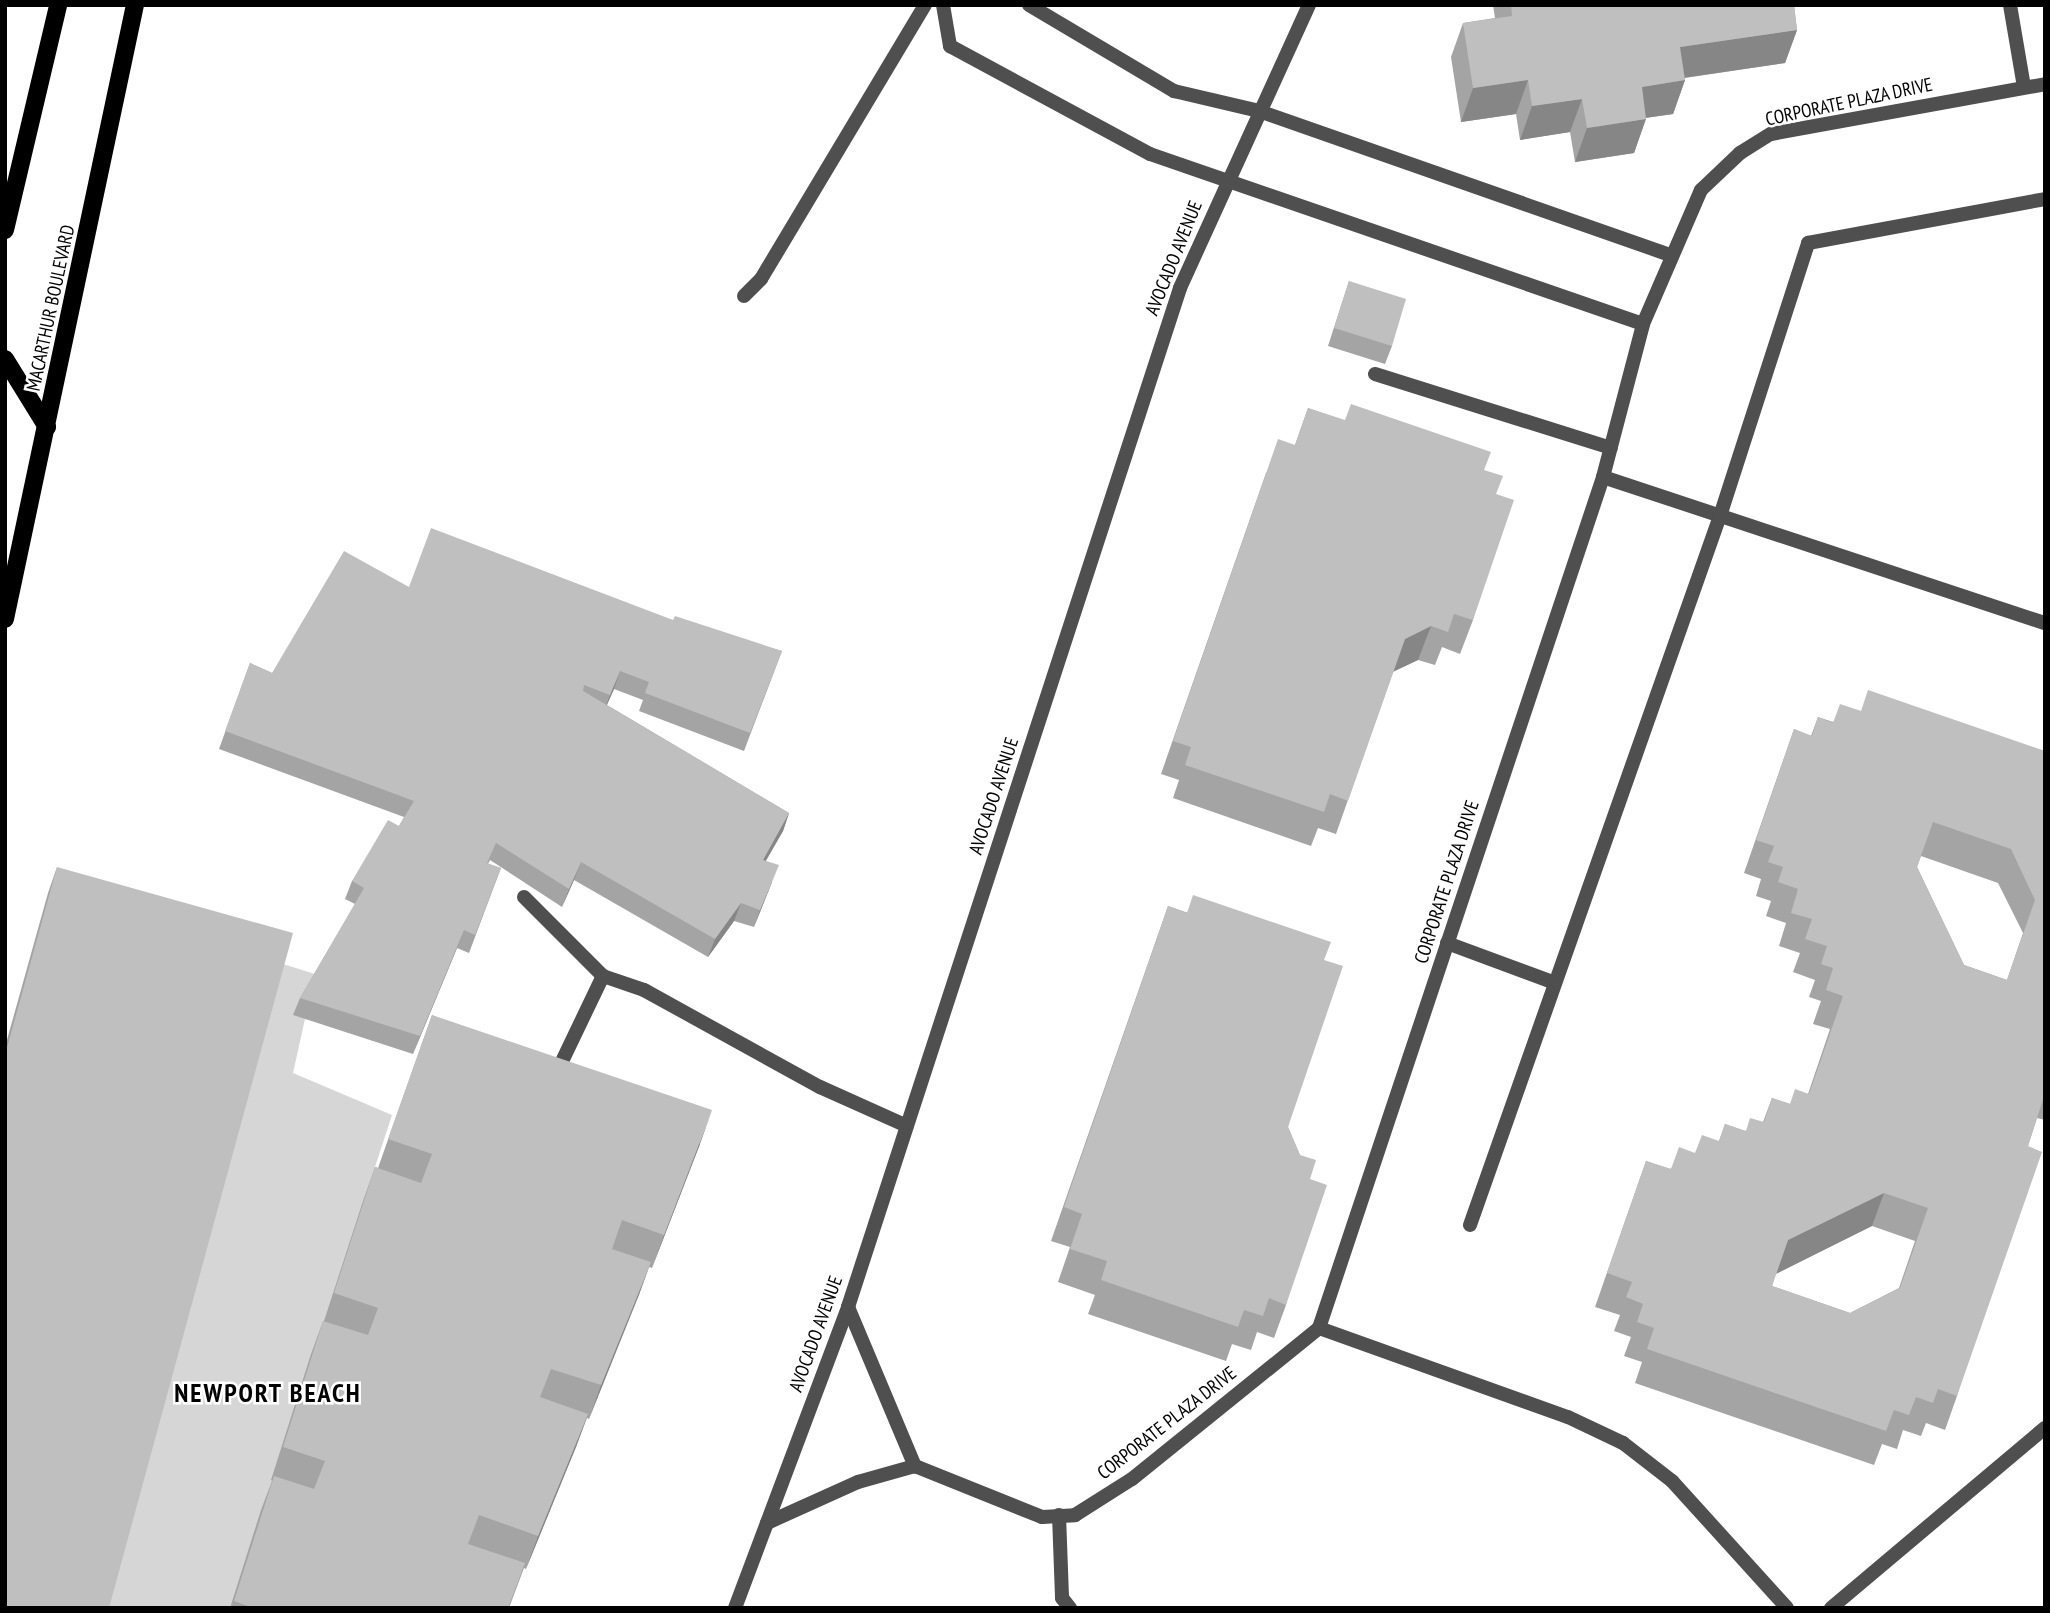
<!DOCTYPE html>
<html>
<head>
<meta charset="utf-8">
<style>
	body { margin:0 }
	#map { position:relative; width:2050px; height:1613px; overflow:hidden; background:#fff; font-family:"PT Sans Narrow",sans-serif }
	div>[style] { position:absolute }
	.green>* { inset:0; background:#d6d6d6 }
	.service>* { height:14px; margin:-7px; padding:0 7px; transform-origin:7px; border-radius:7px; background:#4f4f4f }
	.tertiary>* { height:14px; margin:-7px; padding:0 7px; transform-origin:7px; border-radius:7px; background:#4f4f4f }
	.primary>* { height:18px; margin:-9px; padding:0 9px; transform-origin:9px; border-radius:9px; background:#000 }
	.wall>* { inset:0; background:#a4a4a4 }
	.shaded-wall>* { inset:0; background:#868686 }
	.building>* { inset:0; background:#bfbfbf }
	span { translate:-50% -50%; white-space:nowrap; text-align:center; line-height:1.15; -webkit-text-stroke:5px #fff; paint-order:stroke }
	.street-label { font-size:19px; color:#000 }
	.district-label { font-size:26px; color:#000; font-weight:700; letter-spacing:2px }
	.frame { position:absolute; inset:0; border:7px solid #000; pointer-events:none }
</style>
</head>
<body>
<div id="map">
	<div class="green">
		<i style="clip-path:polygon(283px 964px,315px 974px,293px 1073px,392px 1115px,231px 1608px,107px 1608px)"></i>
	</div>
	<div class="service">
		<i style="left:943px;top:5px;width:42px;rotate:80.3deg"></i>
		<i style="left:950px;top:46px;width:227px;rotate:28.4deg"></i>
		<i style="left:1150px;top:154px;width:521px;rotate:19.03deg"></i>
		<i style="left:1029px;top:5px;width:169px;rotate:30.7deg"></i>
		<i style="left:1174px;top:91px;width:87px;rotate:13.2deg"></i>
		<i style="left:1259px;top:111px;width:435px;rotate:19.3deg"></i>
		<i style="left:2010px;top:5px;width:83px;rotate:80.3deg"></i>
		<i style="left:744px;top:296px;width:24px;rotate:-45deg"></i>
		<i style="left:761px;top:279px;width:319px;rotate:-59.1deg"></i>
		<i style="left:1375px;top:374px;width:247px;rotate:17.4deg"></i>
		<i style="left:1603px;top:477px;width:465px;rotate:18.3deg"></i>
		<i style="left:524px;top:897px;width:112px;rotate:45deg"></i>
		<i style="left:603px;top:976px;width:43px;rotate:18.9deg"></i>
		<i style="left:644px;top:990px;width:201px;rotate:28.9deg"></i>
		<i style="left:820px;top:1087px;width:95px;rotate:24.1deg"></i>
		<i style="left:1447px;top:943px;width:115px;rotate:20.3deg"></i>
		<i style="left:555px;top:1076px;width:111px;rotate:-64.4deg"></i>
		<i style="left:1470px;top:1225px;width:752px;rotate:-70.58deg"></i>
		<i style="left:1720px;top:516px;width:287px;rotate:-72.1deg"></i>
		<i style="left:1808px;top:243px;width:241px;rotate:-10.5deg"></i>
		<i style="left:848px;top:1307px;width:173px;rotate:67.2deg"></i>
		<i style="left:915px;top:1466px;width:137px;rotate:21.9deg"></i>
		<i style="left:1042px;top:1517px;width:33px;rotate:-3deg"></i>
		<i style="left:1075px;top:1515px;width:67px;rotate:-32.3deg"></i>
		<i style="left:1132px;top:1479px;width:240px;rotate:-38.9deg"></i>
		<i style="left:1319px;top:1328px;width:264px;rotate:19.7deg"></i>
		<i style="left:1568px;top:1417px;width:61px;rotate:25.3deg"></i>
		<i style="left:1623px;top:1443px;width:62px;rotate:37.8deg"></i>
		<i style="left:1672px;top:1481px;width:171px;rotate:47.8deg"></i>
		<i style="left:1319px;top:1328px;width:897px;rotate:-71.54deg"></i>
		<i style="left:1603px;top:477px;width:158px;rotate:-75.3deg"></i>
		<i style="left:1643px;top:324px;width:146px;rotate:-66.6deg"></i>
		<i style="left:1701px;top:190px;width:54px;rotate:-43.5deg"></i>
		<i style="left:1740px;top:153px;width:36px;rotate:-32deg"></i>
		<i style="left:1771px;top:134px;width:279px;rotate:-10.3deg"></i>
		<i style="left:1059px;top:1515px;width:83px;rotate:87.9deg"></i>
		<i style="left:1062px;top:1598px;width:13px;rotate:51deg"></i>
		<i style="left:767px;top:1523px;width:100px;rotate:-24.3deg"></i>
		<i style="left:858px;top:1482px;width:59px;rotate:-15.7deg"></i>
		<i style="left:1831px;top:1608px;width:280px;rotate:-40.1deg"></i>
	</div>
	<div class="tertiary">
		<i style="left:735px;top:1608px;width:322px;rotate:-69.4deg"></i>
		<i style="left:848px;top:1307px;width:1072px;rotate:-71.95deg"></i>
		<i style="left:1180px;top:288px;width:311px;rotate:-65.5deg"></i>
	</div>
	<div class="primary">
		<i style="left:5px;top:230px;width:231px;rotate:-76.7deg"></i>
		<i style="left:5px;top:359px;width:80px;rotate:58.3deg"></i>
		<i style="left:5px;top:619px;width:628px;rotate:-78.05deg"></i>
	</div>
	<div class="wall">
		<i style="clip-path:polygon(1493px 5px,1794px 5px,1797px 30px,1785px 63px,1685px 78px,1685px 80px,1673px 114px,1646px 118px,1634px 153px,1575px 162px,1570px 132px,1520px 140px,1516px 114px,1461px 122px,1451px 57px,1463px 23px,1495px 18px)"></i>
		<i style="clip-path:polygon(1349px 281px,1392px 346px,1385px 364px,1328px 346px)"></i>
		<i style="clip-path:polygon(1308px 408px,1484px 470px,1496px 494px,1473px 620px,1460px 654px,1442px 647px,1435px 665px,1418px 660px,1393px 672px,1336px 834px,1318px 828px,1311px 846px,1173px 798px,1179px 780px,1161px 774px,1266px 473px,1295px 445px)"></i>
		<i style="clip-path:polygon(409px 587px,673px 620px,782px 651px,744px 751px,639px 711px,643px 700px,614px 689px,607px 705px,789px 813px,783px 831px,766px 861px,772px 882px,754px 927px,734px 921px,708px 957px,574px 880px,562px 907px,490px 860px,488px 864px,501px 868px,469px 953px,457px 948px,413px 1054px,293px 1015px,300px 998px,355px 904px,345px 899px,352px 881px,399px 826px,404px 817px,219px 749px,250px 663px,272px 673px)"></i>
		<i style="clip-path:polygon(evenodd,1860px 711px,2045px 751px,2045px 1120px,2037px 1118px,2028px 1146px,1957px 1396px,1945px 1430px,1926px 1423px,1921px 1436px,1903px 1430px,1897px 1449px,1882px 1444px,1874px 1465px,1635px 1383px,1642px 1362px,1624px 1356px,1631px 1337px,1614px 1331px,1620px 1315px,1595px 1307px,1646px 1161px,1670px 1169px,1695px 1153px,1719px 1141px,1725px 1124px,1745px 1131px,1763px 1122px,1772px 1098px,1790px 1104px,1808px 1094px,1830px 1029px,1813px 1024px,1821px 1001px,1809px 997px,1815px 980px,1793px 972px,1800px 953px,1779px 946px,1786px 923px,1766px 916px,1771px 901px,1756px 896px,1761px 879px,1744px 873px,1794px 729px,1811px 736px,1818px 717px,1833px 722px,1860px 711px,1921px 856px,1998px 883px,2023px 933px,2007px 980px,1964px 965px,1917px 867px,1921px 856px,1860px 711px,1872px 1226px,1915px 1241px,1899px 1288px,1850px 1313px,1772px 1286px,1776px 1273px,1872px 1226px)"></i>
		<i style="clip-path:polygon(57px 867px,5px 1608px,5px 1047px,48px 893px)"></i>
		<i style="clip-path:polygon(1168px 906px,1324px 960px,1288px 1127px,1310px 1179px,1286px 1305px,1274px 1338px,1257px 1332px,1251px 1350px,1232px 1344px,1226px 1361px,1088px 1314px,1095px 1295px,1058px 1282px,1070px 1247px,1051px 1241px)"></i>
		<i style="clip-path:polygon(432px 1015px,700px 1144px,652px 1268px,649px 1267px,589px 1419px,587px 1418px,576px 1447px,526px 1569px,524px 1568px,509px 1608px,230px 1608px,261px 1510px,272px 1481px,271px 1480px,311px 1354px,323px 1321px,324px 1321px,363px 1201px,375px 1167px,378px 1168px)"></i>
	</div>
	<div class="shaded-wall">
		<i style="clip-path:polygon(1797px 30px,1785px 63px,1668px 80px,1680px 47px)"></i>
		<i style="clip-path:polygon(1528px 80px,1516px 114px,1461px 122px,1473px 88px)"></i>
		<i style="clip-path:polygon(1685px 80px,1673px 114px,1629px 120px,1642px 87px)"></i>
		<i style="clip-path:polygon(1582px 99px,1570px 132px,1520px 140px,1532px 106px)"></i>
		<i style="clip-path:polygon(1646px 119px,1634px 153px,1575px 162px,1587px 128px)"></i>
		<i style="clip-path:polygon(1431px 626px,1418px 660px,1392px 672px,1405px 639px)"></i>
		<i style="clip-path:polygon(620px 671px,614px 689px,603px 713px,610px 695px)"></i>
		<i style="clip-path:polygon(789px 813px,783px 831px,756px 877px,763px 860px)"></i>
		<i style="clip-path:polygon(581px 862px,574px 880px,562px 907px,569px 889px)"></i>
		<i style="clip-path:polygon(779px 865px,772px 882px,754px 927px,760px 910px)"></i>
		<i style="clip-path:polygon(741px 903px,734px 921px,708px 957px,715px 939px)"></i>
		<i style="clip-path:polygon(464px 930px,457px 948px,413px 1054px,420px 1036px)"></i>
		<i style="clip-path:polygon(712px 1110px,700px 1144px,652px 1268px,664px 1235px)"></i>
		<i style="clip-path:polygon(1884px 1193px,1872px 1226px,1776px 1274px,1788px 1240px)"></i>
		<i style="clip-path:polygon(651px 1262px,639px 1295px,589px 1419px,601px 1385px)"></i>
		<i style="clip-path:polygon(588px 1414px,576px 1447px,526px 1569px,538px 1536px)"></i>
	</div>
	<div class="building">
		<i style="clip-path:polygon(1511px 5px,1794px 5px,1797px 30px,1680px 47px,1685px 80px,1642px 87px,1646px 119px,1587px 128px,1582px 99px,1532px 106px,1528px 80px,1473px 88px,1463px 23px,1512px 16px)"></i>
		<i style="clip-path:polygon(1349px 281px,1406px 299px,1392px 346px,1334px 328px)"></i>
		<i style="clip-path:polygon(1351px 404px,1491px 452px,1484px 470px,1503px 476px,1496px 494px,1514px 500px,1473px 620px,1454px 614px,1448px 632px,1431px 626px,1405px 639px,1348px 801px,1330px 794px,1324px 812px,1185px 765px,1191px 747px,1173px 741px,1278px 439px,1295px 445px,1308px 408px,1345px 420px)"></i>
		<i style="clip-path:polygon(431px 528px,673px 620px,675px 616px,782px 651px,750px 733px,645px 693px,649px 682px,620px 671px,610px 695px,584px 685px,583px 691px,789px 813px,763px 860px,779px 865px,760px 910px,741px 903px,715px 939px,581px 862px,569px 889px,496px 843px,487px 863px,501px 868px,475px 935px,464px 930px,420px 1036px,300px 998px,364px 888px,352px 881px,388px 820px,399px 826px,414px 801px,225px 731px,250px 663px,272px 673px,344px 551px,409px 587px)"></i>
		<i style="clip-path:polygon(evenodd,1868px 690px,2045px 751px,2045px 1093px,2028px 1146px,2042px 1152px,1957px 1396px,1938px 1389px,1933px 1403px,1916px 1397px,1909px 1415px,1894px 1410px,1886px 1431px,1647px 1349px,1654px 1328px,1637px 1322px,1643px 1304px,1626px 1297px,1632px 1282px,1607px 1273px,1646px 1161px,1671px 1169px,1679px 1147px,1695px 1153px,1702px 1135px,1719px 1141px,1725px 1124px,1746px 1131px,1750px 1118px,1764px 1122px,1772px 1098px,1790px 1104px,1795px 1089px,1809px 1094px,1843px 996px,1826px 990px,1833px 968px,1821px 964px,1827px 946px,1805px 939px,1812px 919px,1791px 913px,1798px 889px,1778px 882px,1783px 867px,1768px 862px,1774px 846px,1756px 840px,1794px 729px,1812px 736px,1818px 717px,1833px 723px,1840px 704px,1861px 711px,1868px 690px,1933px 822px,2011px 849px,2035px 900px,2007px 980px,1964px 965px,1917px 867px,1933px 822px,1868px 690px,1884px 1193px,1928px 1208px,1900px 1288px,1850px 1313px,1772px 1286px,1788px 1240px,1884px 1193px)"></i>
		<i style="clip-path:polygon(57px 867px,293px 933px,109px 1608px,5px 1608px,5px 1055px)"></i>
		<i style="clip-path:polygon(1193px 895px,1331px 942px,1324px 960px,1343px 966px,1288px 1127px,1300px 1155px,1316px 1160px,1310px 1179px,1327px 1185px,1286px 1305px,1269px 1298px,1263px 1316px,1244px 1310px,1238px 1327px,1101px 1280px,1107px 1261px,1070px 1249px,1082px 1214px,1064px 1207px,1168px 906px,1187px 913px)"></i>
		<i style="clip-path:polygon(432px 1015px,712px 1110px,664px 1235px,622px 1220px,612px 1249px,651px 1262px,601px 1385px,551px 1369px,540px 1397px,588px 1414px,538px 1536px,479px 1515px,468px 1544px,525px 1563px,508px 1608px,253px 1608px,234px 1601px,274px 1476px,314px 1489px,325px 1461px,283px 1447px,323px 1321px,368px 1335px,378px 1308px,334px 1293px,375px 1167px,421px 1183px,432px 1154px,388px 1139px)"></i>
	</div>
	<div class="street-label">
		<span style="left:1849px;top:102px;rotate:-12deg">CORPORATE PLAZA DRIVE</span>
		<span style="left:1174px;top:258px;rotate:-68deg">AVOCADO AVENUE</span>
		<span style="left:51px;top:308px;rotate:-78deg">MACARTHUR BOULEVARD</span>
		<span style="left:994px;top:796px;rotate:-72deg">AVOCADO AVENUE</span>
		<span style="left:1447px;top:882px;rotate:-72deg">CORPORATE PLAZA DRIVE</span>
		<span style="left:816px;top:1334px;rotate:-70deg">AVOCADO AVENUE</span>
		<span style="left:1167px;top:1423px;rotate:-38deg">CORPORATE PLAZA DRIVE</span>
	</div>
	<div class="district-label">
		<span style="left:268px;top:1393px">NEWPORT BEACH</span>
	</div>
	<div class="frame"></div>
</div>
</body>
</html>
